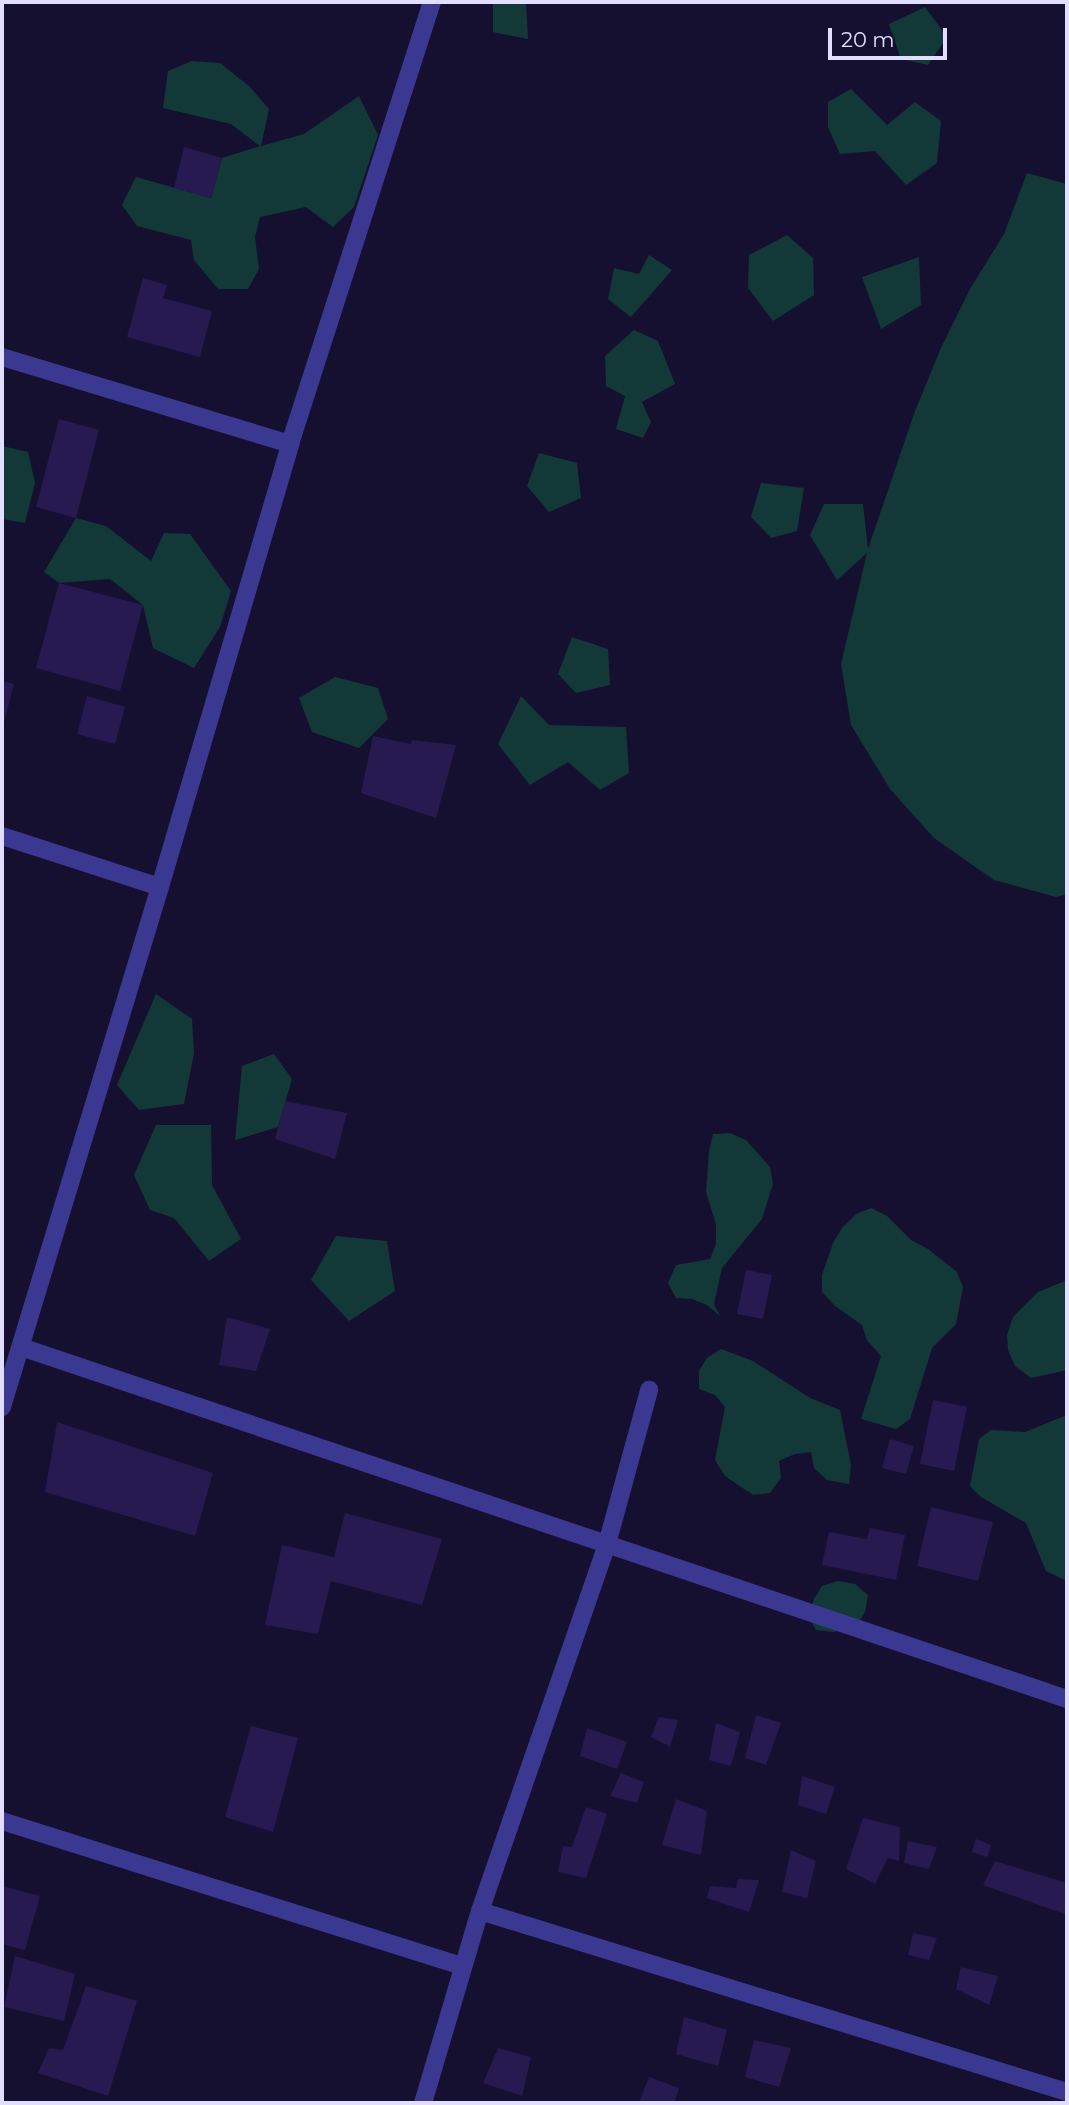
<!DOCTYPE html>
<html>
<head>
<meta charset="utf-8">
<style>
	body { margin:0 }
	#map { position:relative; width:1069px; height:2105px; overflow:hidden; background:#15102f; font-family:Montserrat,sans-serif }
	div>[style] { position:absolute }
	.green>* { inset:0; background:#123938 }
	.building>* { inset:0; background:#261a51 }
	.minor>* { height:18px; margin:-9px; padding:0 9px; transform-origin:9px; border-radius:9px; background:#3b3891 }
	span { translate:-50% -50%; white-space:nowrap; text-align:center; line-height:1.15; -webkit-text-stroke:7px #15102f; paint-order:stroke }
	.frame { position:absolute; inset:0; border:4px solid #e2deff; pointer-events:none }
	.scale { position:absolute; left:828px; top:28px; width:119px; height:32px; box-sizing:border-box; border:4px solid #e2deff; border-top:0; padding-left:9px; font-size:21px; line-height:24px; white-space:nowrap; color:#e2deff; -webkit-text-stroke:5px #15102f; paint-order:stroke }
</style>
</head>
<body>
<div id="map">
	<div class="green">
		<i style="clip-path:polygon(493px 2px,526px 2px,528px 39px,493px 32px)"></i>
		<i style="clip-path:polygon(925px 7px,947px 37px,928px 65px,901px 59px,889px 24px)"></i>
		<i style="clip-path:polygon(192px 61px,220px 63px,250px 87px,269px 109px,261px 146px,304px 134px,359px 96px,378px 135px,354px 207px,333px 227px,306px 207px,260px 217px,255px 237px,259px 269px,248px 289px,218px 289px,194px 260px,191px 240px,137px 226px,122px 205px,136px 177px,211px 198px,222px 158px,260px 146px,231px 124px,163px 108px,168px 71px)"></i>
		<i style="clip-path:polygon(851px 89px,887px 125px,915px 102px,941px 121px,937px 163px,906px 185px,875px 151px,840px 154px,828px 127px,828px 102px)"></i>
		<i style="clip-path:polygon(1027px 173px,1067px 184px,1067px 894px,1056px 897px,994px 880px,934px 838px,890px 789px,851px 725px,841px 664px,867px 553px,837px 580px,810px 535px,824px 504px,863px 504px,868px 549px,915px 411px,941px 348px,970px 289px,1004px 234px)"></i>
		<i style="clip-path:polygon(787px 235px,813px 258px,814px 295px,773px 321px,748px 288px,749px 255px)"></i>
		<i style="clip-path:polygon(649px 255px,672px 270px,631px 317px,608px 299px,614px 268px,639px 274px)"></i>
		<i style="clip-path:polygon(919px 257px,921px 305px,881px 329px,862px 277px)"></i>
		<i style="clip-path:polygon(634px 330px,658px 341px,675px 384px,642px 402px,651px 422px,643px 438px,616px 429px,625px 396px,606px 386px,605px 356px)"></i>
		<i style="clip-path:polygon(2px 446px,28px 452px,35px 483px,25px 523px,2px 519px)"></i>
		<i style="clip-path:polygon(539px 453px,577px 463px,581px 498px,549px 512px,527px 486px)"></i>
		<i style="clip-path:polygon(761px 483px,804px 488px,797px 531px,771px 538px,751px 517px)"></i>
		<i style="clip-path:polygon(76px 518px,106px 526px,151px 561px,164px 533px,190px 534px,231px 591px,220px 627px,194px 668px,153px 648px,143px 605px,110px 579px,59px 583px,44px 572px)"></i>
		<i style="clip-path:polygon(572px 637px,608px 649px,610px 685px,576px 693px,558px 674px)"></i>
		<i style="clip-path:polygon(335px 677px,378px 688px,388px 719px,359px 748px,312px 732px,299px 698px)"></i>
		<i style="clip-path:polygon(521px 696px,549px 725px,626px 727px,629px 773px,600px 790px,568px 762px,530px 785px,498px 744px)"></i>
		<i style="clip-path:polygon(156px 994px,192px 1019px,194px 1053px,184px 1104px,139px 1110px,117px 1085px)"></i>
		<i style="clip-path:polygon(274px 1054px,292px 1079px,278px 1127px,235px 1140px,242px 1066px)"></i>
		<i style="clip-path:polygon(156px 1125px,211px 1125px,212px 1185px,241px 1239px,209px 1261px,174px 1218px,150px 1210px,134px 1175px)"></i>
		<i style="clip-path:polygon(730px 1133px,746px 1140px,770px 1167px,773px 1184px,762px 1219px,722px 1268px,714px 1304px,720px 1316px,707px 1305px,692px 1299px,676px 1298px,668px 1283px,676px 1265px,710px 1259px,716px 1244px,716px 1224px,706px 1192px,709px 1151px,713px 1134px)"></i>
		<i style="clip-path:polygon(871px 1208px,887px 1216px,911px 1240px,928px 1249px,957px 1272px,963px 1287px,956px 1324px,932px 1348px,910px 1419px,896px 1429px,861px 1419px,881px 1356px,867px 1340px,862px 1325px,835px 1306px,822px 1292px,822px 1275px,833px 1243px,842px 1228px,856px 1214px)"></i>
		<i style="clip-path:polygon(336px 1236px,387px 1241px,395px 1291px,349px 1321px,311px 1280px)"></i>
		<i style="clip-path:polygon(1067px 1280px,1067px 1370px,1031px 1378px,1015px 1366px,1008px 1350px,1007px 1335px,1013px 1317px,1038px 1292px)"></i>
		<i style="clip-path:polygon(721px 1349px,753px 1361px,810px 1398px,840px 1410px,851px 1465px,849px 1484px,827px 1480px,814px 1468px,811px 1452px,795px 1454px,779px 1461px,781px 1478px,770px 1493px,753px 1495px,725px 1476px,715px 1460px,725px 1407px,715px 1395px,699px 1389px,699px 1371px,707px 1358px)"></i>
		<i style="clip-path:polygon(1067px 1415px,1067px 1581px,1046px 1571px,1026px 1523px,981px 1497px,970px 1486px,979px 1439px,991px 1430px,1025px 1432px)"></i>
		<i style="clip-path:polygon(838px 1581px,855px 1584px,868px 1595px,865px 1612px,856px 1627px,833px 1632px,816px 1630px,808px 1616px,814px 1599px,822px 1586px)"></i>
	</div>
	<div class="building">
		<i style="clip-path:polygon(184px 147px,222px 158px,211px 198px,174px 188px)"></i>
		<i style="clip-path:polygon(143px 278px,167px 285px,163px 298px,212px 311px,200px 357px,127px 337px)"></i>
		<i style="clip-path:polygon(59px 419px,99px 430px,76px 518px,36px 507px)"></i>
		<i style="clip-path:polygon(59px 583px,143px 605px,120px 691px,36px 668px)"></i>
		<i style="clip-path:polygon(2px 681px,14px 684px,3px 726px,2px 726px)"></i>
		<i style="clip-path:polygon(87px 696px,125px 707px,115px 744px,77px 734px)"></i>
		<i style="clip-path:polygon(373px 736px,411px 744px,412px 740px,456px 745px,436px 818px,361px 793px)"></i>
		<i style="clip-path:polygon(285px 1101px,347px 1113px,335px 1159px,275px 1139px)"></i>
		<i style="clip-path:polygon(746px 1270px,772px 1275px,763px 1319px,737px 1314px)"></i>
		<i style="clip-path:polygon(227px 1317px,270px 1329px,256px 1371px,219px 1365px)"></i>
		<i style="clip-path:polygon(933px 1400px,967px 1407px,954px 1471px,920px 1464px)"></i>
		<i style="clip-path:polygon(57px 1422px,213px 1473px,195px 1536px,45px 1492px)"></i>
		<i style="clip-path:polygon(890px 1439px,914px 1446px,906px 1474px,882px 1468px)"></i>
		<i style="clip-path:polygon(931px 1507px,993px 1522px,978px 1581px,917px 1566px)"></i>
		<i style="clip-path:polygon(345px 1513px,442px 1539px,422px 1605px,331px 1581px,318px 1634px,265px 1625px,282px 1545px,334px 1557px)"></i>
		<i style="clip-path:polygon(870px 1528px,905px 1535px,896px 1580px,822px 1565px,829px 1532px,867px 1539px)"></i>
		<i style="clip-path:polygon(756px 1715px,781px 1723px,766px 1765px,745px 1758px)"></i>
		<i style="clip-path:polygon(659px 1717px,678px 1720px,670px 1747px,651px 1737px)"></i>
		<i style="clip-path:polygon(716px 1723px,740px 1732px,731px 1766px,709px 1760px)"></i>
		<i style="clip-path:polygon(251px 1726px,298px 1738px,273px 1832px,225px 1817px)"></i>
		<i style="clip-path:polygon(587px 1728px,627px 1742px,617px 1769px,580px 1756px)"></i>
		<i style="clip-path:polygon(621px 1773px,644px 1782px,637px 1803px,610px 1796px)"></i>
		<i style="clip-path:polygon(802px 1776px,835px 1787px,826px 1814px,798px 1805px)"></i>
		<i style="clip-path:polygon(676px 1799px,707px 1811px,701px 1855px,662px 1845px)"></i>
		<i style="clip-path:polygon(586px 1807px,607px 1814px,586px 1878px,558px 1872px,563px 1846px,572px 1847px)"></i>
		<i style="clip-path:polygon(863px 1818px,900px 1827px,899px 1861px,888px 1858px,875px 1884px,846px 1869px)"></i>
		<i style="clip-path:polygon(976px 1839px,991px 1845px,987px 1857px,972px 1852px)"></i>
		<i style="clip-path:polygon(908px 1841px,937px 1847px,929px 1869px,904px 1863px)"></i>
		<i style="clip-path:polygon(791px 1850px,816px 1861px,807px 1898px,782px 1892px)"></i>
		<i style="clip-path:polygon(995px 1861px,1067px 1883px,1067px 1915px,983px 1885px)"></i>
		<i style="clip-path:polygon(738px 1879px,759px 1880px,749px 1912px,707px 1898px,710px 1886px,736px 1888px)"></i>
		<i style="clip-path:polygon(2px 1886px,40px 1896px,25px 1950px,2px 1944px)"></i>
		<i style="clip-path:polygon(913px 1933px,937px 1938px,929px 1960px,908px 1955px)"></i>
		<i style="clip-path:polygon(15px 1956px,75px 1974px,64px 2021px,4px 2007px)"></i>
		<i style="clip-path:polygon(961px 1967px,998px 1976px,989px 2005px,956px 1989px)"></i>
		<i style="clip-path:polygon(86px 1986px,137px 2001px,108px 2096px,38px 2073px,49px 2048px,63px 2050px)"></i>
		<i style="clip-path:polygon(684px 2017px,727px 2030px,718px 2066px,676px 2054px)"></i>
		<i style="clip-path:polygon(754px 2040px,791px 2048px,779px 2087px,745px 2077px)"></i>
		<i style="clip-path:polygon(498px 2048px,531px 2057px,522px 2096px,483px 2083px)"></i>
		<i style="clip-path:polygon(649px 2077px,679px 2088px,674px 2103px,639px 2103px)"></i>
	</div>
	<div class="minor">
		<i style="left:2px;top:357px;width:301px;rotate:16.8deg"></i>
		<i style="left:2px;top:836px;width:166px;rotate:17.9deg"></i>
		<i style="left:21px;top:1347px;width:1104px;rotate:18.6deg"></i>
		<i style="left:2px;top:1407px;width:543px;rotate:-73.1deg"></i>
		<i style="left:160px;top:887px;width:462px;rotate:-73.6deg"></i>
		<i style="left:290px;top:444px;width:464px;rotate:-72.2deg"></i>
		<i style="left:2px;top:1821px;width:483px;rotate:17.5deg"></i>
		<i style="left:480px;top:1911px;width:614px;rotate:17.14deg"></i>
		<i style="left:423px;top:2103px;width:200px;rotate:-73.5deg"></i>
		<i style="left:480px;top:1911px;width:388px;rotate:-70.9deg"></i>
		<i style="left:607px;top:1544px;width:160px;rotate:-74.7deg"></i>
	</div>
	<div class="frame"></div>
	<div class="scale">20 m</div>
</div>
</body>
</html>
